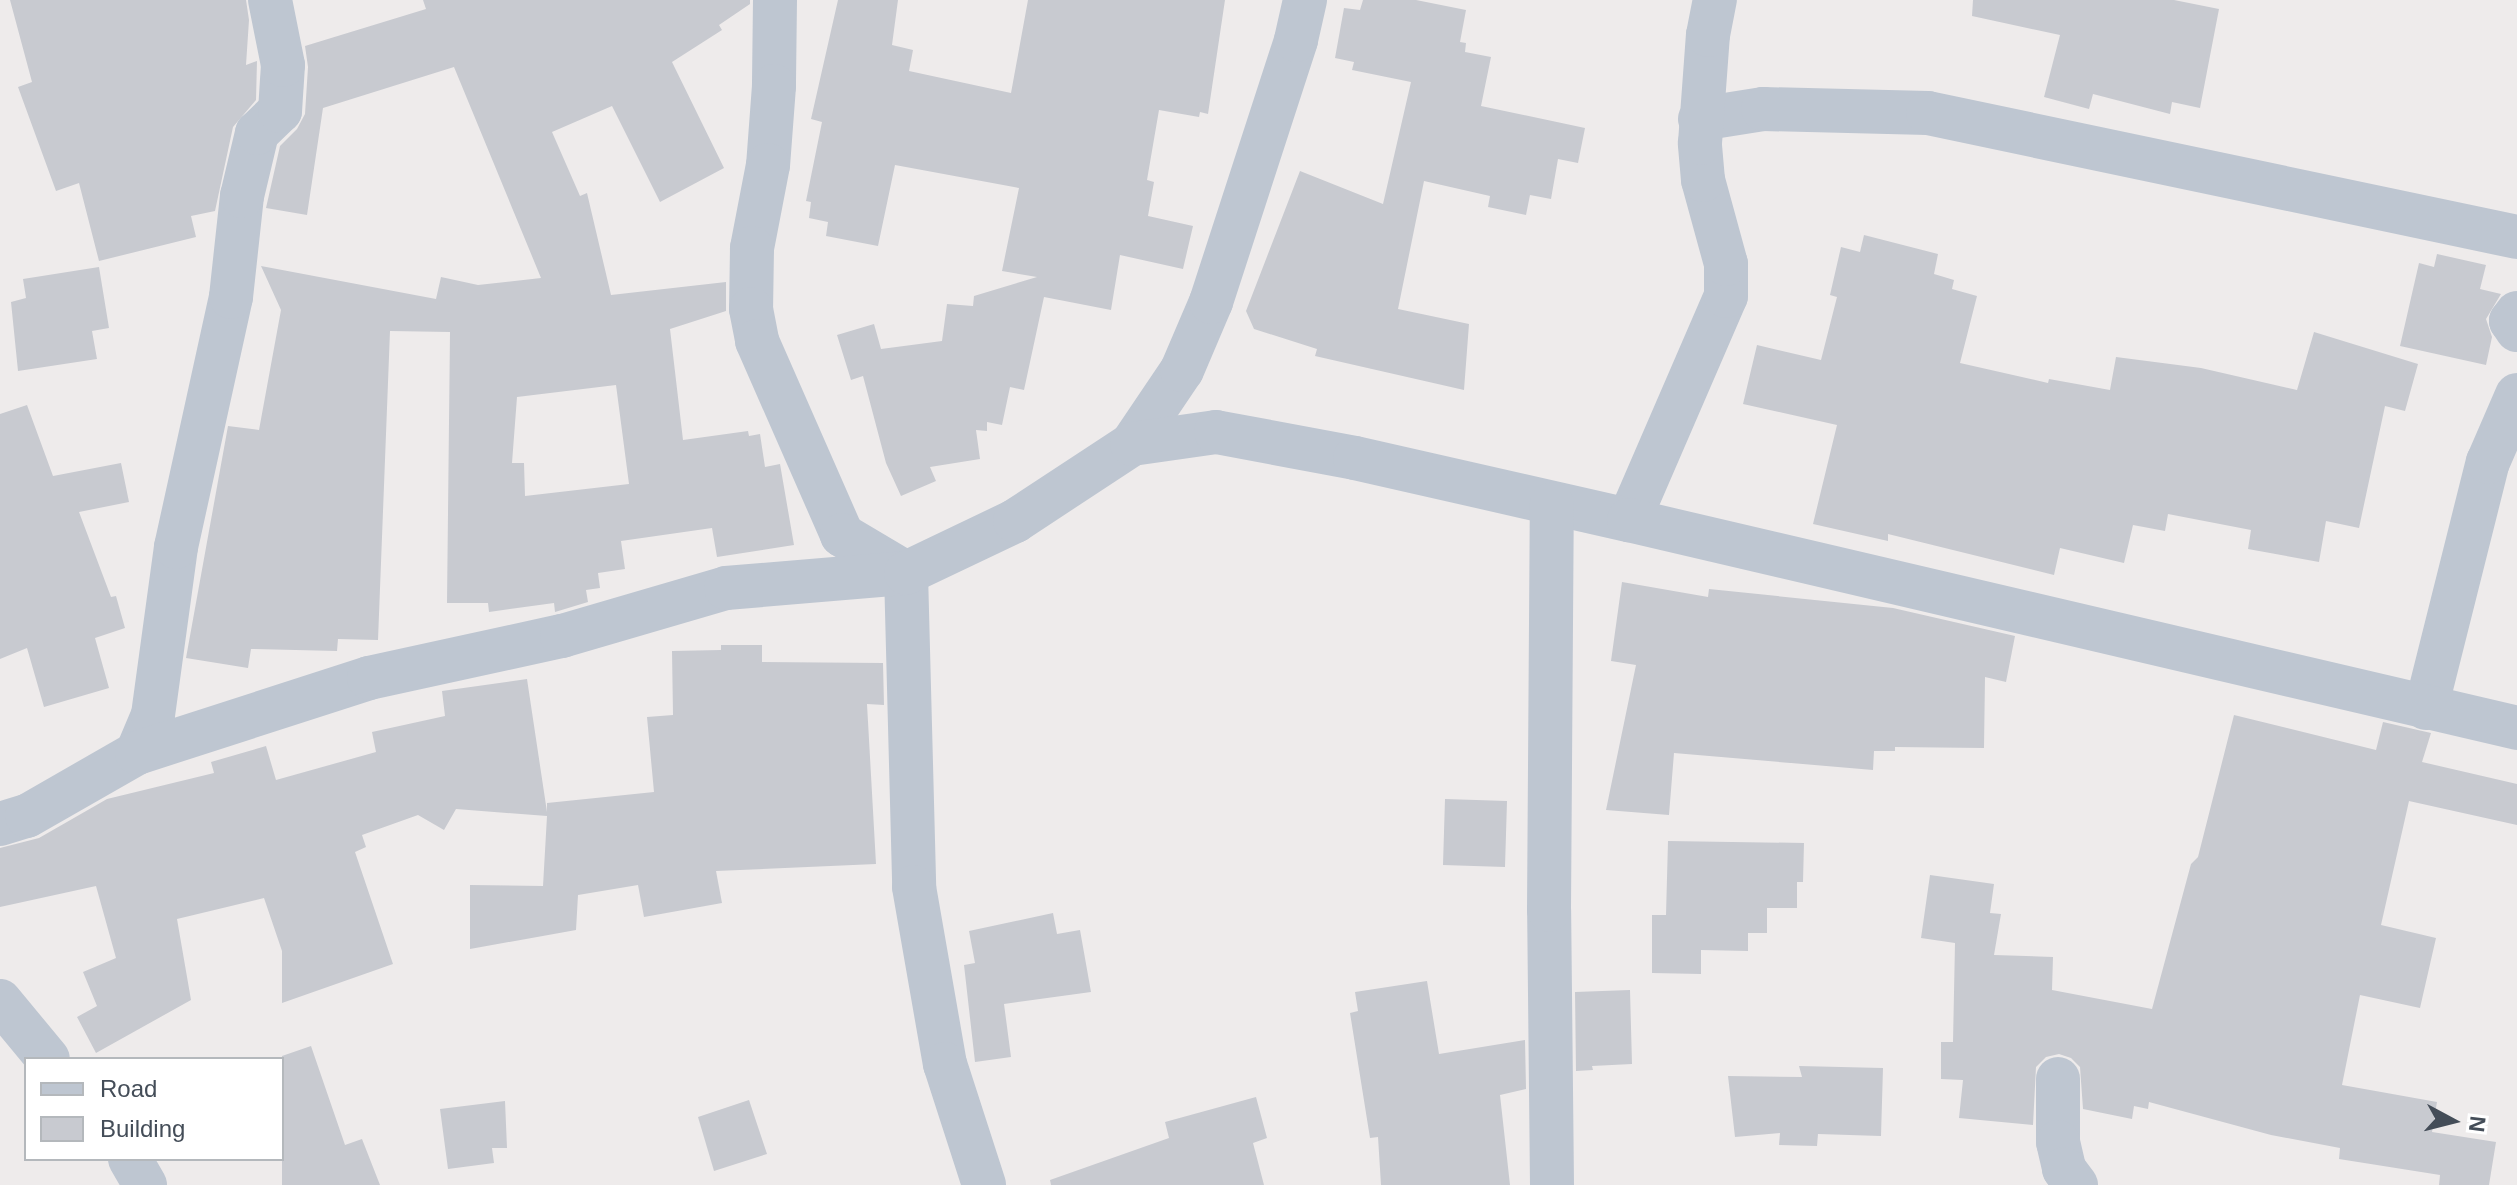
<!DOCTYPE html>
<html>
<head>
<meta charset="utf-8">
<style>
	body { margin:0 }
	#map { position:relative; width:2517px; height:1185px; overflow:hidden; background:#eeebeb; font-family:Helvetica,sans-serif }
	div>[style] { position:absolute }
	.building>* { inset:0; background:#c8cad0 }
	.minor>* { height:44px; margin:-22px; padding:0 22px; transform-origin:22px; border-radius:22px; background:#bec6d1 }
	span { translate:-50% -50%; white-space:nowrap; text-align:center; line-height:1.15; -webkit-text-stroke:8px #fff; paint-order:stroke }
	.legend { position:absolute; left:24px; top:1057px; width:260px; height:104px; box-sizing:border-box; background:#fff; border:2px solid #b4b8bc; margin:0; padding:10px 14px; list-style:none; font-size:24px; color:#444d58 }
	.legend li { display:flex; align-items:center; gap:16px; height:40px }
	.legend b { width:40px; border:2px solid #b4b8bc }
	.north { position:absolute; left:2413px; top:1081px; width:80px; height:80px; -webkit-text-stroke:6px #fff; paint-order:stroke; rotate:97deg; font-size:22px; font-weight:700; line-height:32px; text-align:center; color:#444d58 }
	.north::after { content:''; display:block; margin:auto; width:28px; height:36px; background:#444d58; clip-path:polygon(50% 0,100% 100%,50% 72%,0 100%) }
</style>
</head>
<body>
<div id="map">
	<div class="building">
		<i style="clip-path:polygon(10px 0,246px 0,249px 20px,246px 65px,257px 61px,256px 100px,233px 127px,215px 211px,191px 216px,196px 237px,99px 261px,79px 183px,56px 191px,18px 87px,32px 82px)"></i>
		<i style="clip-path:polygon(evenodd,423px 0,750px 0,750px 4px,719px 25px,722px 30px,672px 62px,724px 168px,660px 202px,612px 106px,552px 132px,580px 196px,587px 193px,611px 295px,726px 282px,726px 311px,670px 329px,683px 440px,748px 431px,749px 436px,760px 434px,765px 467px,780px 464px,794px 545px,717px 557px,712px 528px,621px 541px,625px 569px,598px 573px,600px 588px,586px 590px,588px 602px,555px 612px,554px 603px,489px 612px,488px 603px,447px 603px,450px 332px,390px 331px,378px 640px,338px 639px,337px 651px,251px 649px,248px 668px,186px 658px,228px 426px,259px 430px,281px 310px,261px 266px,436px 299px,441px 277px,478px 285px,541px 278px,454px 67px,323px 108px,307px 215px,266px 208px,280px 146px,297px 129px,305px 114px,308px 67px,305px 46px,426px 9px,423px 0,616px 385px,629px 484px,525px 496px,524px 463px,512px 463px,517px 397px,616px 385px)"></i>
		<i style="clip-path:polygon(838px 0,898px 0,892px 45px,913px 50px,909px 71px,1011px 93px,1028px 0,1225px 0,1208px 114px,1200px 112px,1199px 117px,1159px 110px,1147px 180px,1154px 182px,1148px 216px,1193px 226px,1183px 269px,1120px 255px,1111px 310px,1044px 297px,1024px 390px,1010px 387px,1002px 425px,987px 422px,987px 431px,976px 430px,980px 459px,930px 467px,936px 481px,901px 496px,886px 463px,863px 376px,851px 380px,837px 335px,874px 324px,881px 349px,942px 341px,947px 304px,973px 306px,974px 296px,1037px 277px,1002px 271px,1019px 188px,895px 165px,878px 246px,826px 236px,828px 222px,809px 218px,811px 202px,806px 201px,822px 122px,811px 119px)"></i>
		<i style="clip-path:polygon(1363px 0,1416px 0,1466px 10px,1460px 42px,1466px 43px,1465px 52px,1491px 57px,1481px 106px,1585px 128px,1578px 163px,1558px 159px,1551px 199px,1530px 195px,1526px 215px,1488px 207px,1490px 196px,1424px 181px,1398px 309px,1469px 324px,1464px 390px,1315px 356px,1317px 349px,1254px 329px,1246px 311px,1300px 171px,1383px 204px,1411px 82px,1352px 70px,1354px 62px,1335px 58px,1344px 8px,1360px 10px)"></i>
		<i style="clip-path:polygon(1973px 0,2174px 0,2219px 9px,2200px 108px,2172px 102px,2170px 114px,2093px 94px,2089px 109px,2044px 97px,2060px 35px,1972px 16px)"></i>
		<i style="clip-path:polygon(1864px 235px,1938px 254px,1934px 274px,1954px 280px,1952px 289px,1977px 296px,1960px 363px,2048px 383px,2049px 379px,2110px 390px,2116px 357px,2201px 368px,2297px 390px,2314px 332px,2418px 364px,2405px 411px,2385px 406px,2359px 528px,2326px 521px,2319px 562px,2248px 549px,2251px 530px,2168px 514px,2165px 531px,2133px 525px,2124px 563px,2060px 548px,2054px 575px,1888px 534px,1888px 541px,1813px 524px,1837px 425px,1743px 404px,1757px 345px,1821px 360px,1837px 297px,1830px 295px,1841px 247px,1860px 252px)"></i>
		<i style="clip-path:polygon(2437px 254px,2486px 265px,2480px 289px,2501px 294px,2486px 319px,2492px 337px,2486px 365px,2400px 346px,2419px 263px,2434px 267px)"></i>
		<i style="clip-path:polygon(99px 267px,109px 328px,92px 331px,97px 359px,18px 371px,11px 302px,26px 298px,23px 279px)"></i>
		<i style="clip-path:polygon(27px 405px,53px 476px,121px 463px,129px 502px,79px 512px,111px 597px,116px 596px,125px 628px,95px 638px,109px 688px,44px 707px,27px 648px,0 659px,0 414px)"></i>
		<i style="clip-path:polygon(1622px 582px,1708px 597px,1709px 589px,1893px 608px,2015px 636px,2006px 682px,1985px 677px,1984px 748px,1895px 747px,1895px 751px,1874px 751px,1873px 770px,1674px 753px,1669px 815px,1606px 810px,1636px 665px,1611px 661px)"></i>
		<i style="clip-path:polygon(721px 645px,762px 645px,762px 662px,883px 663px,884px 705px,867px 704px,876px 864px,716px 871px,722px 903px,644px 917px,638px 885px,578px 895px,576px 930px,470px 949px,470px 885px,543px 886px,547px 816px,456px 809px,444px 830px,418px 815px,362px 835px,366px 847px,355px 852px,393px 964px,282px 1003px,282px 951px,264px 898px,177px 919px,191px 1000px,96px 1053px,77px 1017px,97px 1006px,83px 972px,116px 958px,96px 886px,0 907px,0 848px,39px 838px,107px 799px,214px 773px,211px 762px,266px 746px,276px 780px,376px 752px,372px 732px,445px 716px,442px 691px,527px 679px,547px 812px,547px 803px,654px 792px,647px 717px,673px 715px,672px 651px,721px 650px)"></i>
		<i style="clip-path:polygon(2234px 715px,2376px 750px,2383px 722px,2431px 733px,2422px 762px,2517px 784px,2517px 825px,2409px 801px,2381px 925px,2436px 938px,2420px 1008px,2360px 995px,2342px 1085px,2437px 1102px,2432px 1132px,2496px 1142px,2489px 1185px,2439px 1185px,2440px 1175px,2339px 1159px,2340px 1148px,2271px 1135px,2149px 1102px,2148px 1109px,2134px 1106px,2132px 1119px,2083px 1109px,2080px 1067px,2071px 1058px,2059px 1054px,2046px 1057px,2036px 1067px,2033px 1125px,1959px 1118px,1963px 1080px,1941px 1079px,1941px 1042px,1953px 1042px,1955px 943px,1921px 938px,1930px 875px,1994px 884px,1990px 913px,2001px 914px,1994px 955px,2053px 957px,2052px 990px,2152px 1009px,2191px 864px,2198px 857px)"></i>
		<i style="clip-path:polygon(1445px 799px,1507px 801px,1505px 867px,1443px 865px)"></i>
		<i style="clip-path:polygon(1668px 841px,1804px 843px,1803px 882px,1797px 882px,1797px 908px,1767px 908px,1767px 933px,1748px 933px,1748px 951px,1701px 950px,1701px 974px,1652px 973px,1652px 915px,1666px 915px)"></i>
		<i style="clip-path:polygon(1053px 913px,1057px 934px,1080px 930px,1091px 992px,1004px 1004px,1011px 1057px,975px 1062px,964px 965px,975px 963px,969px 931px)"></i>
		<i style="clip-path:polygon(1427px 981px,1439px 1054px,1525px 1040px,1526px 1089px,1500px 1095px,1510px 1185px,1381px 1185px,1378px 1137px,1370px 1138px,1350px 1013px,1358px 1011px,1355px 992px)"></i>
		<i style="clip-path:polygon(1630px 990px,1632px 1064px,1592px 1066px,1593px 1070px,1576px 1071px,1575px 992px)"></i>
		<i style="clip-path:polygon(311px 1046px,345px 1145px,362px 1139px,380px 1185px,282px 1185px,282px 1056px)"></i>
		<i style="clip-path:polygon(1799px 1066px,1883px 1068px,1881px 1136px,1818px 1134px,1817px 1146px,1779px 1145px,1780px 1133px,1735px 1137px,1728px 1076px,1802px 1077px)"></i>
		<i style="clip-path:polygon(1256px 1097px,1267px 1138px,1253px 1143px,1264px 1185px,1051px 1185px,1050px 1180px,1169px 1138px,1165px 1122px)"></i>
		<i style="clip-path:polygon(749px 1100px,767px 1154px,714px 1171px,698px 1117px)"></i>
		<i style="clip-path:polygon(505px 1101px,507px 1148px,492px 1148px,494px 1163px,448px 1169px,440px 1109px)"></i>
	</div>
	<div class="minor">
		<i style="left:775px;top:0;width:86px;rotate:90.7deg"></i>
		<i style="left:774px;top:86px;width:79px;rotate:94.3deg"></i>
		<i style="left:768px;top:165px;width:85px;rotate:100.9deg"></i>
		<i style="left:752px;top:248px;width:61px;rotate:90.9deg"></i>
		<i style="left:751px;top:309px;width:33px;rotate:79deg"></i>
		<i style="left:757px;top:341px;width:212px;rotate:66.3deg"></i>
		<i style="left:842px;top:535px;width:74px;rotate:30.7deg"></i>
		<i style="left:906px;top:573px;width:314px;rotate:88.5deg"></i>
		<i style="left:914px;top:887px;width:180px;rotate:80.1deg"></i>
		<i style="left:945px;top:1064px;width:127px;rotate:72.1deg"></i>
		<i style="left:1700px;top:119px;width:64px;rotate:-9deg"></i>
		<i style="left:1763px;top:109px;width:165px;rotate:1.4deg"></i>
		<i style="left:1928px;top:113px;width:602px;rotate:11.89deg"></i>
		<i style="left:2517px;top:313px;width:10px;rotate:127deg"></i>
		<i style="left:2511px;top:321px;width:11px;rotate:56deg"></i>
		<i style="left:1132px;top:444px;width:89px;rotate:-56deg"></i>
		<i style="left:1182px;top:370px;width:74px;rotate:-66.9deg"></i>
		<i style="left:1211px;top:302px;width:275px;rotate:-72deg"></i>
		<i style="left:1296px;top:40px;width:41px;rotate:-77.3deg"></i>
		<i style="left:1629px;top:520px;width:244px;rotate:-66.6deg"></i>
		<i style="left:1726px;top:296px;width:32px;rotate:-90deg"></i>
		<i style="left:1726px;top:264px;width:87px;rotate:-105.3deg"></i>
		<i style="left:1703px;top:180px;width:37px;rotate:-95deg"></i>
		<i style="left:1700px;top:143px;width:108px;rotate:-85.8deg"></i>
		<i style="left:1708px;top:35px;width:36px;rotate:-79deg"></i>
		<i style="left:2426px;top:708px;width:254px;rotate:-75.9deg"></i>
		<i style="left:2488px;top:462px;width:73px;rotate:-66.6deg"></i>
		<i style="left:137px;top:753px;width:41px;rotate:-67.2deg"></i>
		<i style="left:153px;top:715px;width:170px;rotate:-82.2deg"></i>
		<i style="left:176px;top:547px;width:256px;rotate:-77.6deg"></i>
		<i style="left:231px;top:297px;width:102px;rotate:-83.8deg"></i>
		<i style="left:242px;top:196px;width:65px;rotate:-76.6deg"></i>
		<i style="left:257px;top:133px;width:32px;rotate:-44deg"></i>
		<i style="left:280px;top:111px;width:46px;rotate:-86.3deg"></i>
		<i style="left:283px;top:65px;width:66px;rotate:-101.3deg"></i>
		<i style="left:0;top:824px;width:28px;rotate:-17deg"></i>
		<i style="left:27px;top:816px;width:127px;rotate:-29.8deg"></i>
		<i style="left:137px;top:753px;width:244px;rotate:-17.9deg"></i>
		<i style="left:369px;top:678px;width:198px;rotate:-12.3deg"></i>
		<i style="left:562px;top:636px;width:171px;rotate:-16.3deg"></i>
		<i style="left:726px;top:588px;width:181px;rotate:-4.8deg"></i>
		<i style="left:906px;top:573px;width:121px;rotate:-25.5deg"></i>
		<i style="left:1015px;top:521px;width:140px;rotate:-33.3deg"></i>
		<i style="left:1132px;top:444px;width:85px;rotate:-8.1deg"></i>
		<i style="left:1216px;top:432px;width:141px;rotate:10.6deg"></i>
		<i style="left:1355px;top:458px;width:281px;rotate:12.8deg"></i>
		<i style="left:1629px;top:520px;width:912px;rotate:13.18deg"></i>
		<i style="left:0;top:1001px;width:75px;rotate:50.4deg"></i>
		<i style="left:2058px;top:1079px;width:63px;rotate:90deg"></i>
		<i style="left:2058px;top:1142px;width:28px;rotate:77deg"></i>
		<i style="left:2064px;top:1169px;width:20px;rotate:53deg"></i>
		<i style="left:130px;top:1159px;width:30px;rotate:60deg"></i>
		<i style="left:1552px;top:1185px;width:275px;rotate:-90.6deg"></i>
		<i style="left:1549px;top:910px;width:406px;rotate:-89.6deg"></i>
	</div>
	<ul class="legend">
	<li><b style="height:10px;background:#bec6d1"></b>Road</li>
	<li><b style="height:22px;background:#c8cad0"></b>Building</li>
	</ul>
	<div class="north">N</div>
</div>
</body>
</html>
